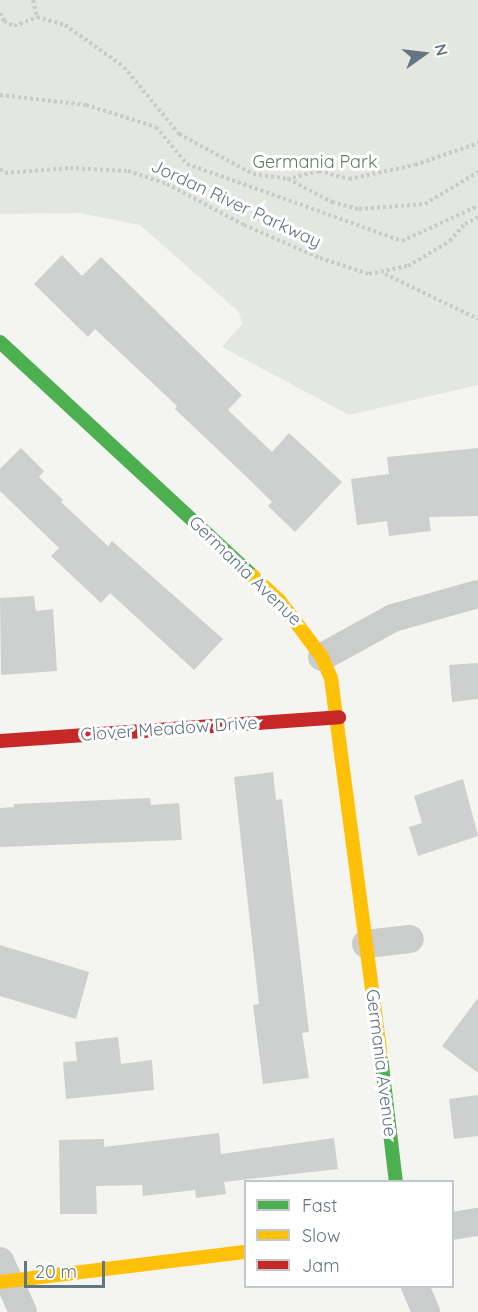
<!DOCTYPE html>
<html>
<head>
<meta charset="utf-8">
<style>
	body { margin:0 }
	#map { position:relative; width:478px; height:1312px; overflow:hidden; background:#f4f4f1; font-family:Quicksand,sans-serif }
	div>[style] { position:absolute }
	.green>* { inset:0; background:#e4e7df }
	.building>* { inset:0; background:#cecfcf }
	.path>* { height:4px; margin-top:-2px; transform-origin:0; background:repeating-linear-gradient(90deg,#c9caca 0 3px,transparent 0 6px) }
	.street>* { height:28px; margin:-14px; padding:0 14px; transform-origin:14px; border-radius:14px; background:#cbcdcd }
	.fast>* { height:14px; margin:-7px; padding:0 7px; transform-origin:7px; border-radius:7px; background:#4caf50 }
	.slow>* { height:14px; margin:-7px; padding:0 7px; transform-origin:7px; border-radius:7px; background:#ffc107 }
	.jam>* { height:14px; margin:-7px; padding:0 7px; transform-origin:7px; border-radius:7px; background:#c62828 }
	span { translate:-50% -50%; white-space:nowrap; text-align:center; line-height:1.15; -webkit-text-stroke:6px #fff; paint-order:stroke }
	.park-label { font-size:18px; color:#677a61 }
	.street-label { font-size:18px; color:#627683 }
	.legend { position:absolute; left:244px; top:1180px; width:210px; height:108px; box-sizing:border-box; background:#fff; border:2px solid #c0c8cd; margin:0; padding:8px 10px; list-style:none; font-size:18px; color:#627683 }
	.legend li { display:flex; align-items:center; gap:12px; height:30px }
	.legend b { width:30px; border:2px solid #c0c8cd }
	.north { position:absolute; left:394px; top:24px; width:60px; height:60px; -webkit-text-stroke:4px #fff; paint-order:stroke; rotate:76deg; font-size:16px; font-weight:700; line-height:24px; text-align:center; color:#627683 }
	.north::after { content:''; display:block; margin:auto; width:21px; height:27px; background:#627683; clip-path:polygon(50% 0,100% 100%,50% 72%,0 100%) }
	.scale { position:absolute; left:24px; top:1261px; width:81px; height:27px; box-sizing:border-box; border:3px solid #627683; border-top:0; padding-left:8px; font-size:18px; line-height:21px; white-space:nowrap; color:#627683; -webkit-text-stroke:4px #fff; paint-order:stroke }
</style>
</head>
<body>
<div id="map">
	<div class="green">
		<i style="clip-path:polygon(0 0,478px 0,478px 385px,349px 415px,222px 347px,242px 324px,239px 312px,140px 225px,80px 213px,0 214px)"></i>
	</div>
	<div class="building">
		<i style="clip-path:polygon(62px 255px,82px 276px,101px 257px,242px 395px,228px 410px,272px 452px,289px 433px,342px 482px,295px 532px,268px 506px,272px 502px,254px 484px,175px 409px,177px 406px,95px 329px,88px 337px,34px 284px)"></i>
		<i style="clip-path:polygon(21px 448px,44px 471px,39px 477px,63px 500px,61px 502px,108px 546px,112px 541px,223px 639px,194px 670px,110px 593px,101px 603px,51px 556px,59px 548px,0 491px,0 469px)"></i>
		<i style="clip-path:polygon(478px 448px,478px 516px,429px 517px,431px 531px,389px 536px,387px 521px,357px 525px,351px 479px,389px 474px,387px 457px)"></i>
		<i style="clip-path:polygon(34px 596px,36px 611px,53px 609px,57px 671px,1px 675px,0 598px)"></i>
		<i style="clip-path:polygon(478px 663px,478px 699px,452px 702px,449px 665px)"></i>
		<i style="clip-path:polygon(273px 772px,276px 800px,282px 799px,290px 869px,309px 1032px,302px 1033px,309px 1078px,263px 1084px,253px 1005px,259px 1004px,234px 777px)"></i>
		<i style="clip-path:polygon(463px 779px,478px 836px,418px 856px,409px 827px,422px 823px,414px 796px)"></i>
		<i style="clip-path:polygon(150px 798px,151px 805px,179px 803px,182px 840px,0 847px,0 808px,14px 807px,14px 804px)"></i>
		<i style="clip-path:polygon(0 945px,89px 972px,76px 1019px,0 996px)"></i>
		<i style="clip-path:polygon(478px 998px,478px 1073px,442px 1046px)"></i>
		<i style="clip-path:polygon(118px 1037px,121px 1064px,152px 1060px,154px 1090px,66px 1099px,63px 1062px,77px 1061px,75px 1042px)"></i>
		<i style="clip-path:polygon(478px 1095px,478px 1136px,454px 1139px,449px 1099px)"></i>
		<i style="clip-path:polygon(219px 1133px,221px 1154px,334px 1138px,338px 1169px,224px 1182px,226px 1194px,196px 1198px,195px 1190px,143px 1196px,142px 1185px,96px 1186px,97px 1214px,60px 1214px,59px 1140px,104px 1139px,104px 1147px)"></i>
	</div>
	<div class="path">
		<i style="left:33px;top:0;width:17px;rotate:77deg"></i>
		<i style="left:37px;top:17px;width:29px;rotate:16deg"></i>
		<i style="left:65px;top:25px;width:72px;rotate:35.4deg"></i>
		<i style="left:124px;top:67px;width:87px;rotate:50.6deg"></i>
		<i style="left:179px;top:134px;width:84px;rotate:28.4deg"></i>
		<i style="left:253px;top:174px;width:34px;rotate:8deg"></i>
		<i style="left:287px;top:179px;width:33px;rotate:-14deg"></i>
		<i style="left:319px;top:171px;width:31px;rotate:15deg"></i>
		<i style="left:349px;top:179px;width:67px;rotate:-12deg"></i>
		<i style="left:415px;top:165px;width:67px;rotate:-19.2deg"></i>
		<i style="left:0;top:13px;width:9px;rotate:63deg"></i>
		<i style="left:4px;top:21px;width:11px;rotate:27deg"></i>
		<i style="left:14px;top:26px;width:25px;rotate:-21deg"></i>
		<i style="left:0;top:95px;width:87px;rotate:6.6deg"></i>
		<i style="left:86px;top:105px;width:73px;rotate:17.4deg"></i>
		<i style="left:156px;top:127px;width:48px;rotate:50deg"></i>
		<i style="left:187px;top:164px;width:228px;rotate:19.7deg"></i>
		<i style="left:402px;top:241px;width:84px;rotate:-24.7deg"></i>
		<i style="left:0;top:169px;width:6px;rotate:39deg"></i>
		<i style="left:5px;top:173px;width:65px;rotate:-4.4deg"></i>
		<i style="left:70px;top:168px;width:58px;rotate:3deg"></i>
		<i style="left:128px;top:171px;width:41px;rotate:18.4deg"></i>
		<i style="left:167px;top:184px;width:87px;rotate:28deg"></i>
		<i style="left:244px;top:225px;width:83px;rotate:23.5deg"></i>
		<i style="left:320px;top:258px;width:52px;rotate:18.1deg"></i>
		<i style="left:369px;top:274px;width:40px;rotate:-12deg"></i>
		<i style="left:408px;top:266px;width:49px;rotate:-30.8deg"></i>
		<i style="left:450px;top:241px;width:23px;rotate:-49deg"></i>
		<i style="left:465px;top:224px;width:15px;rotate:-28deg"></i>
		<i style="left:288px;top:179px;width:50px;rotate:27.6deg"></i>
		<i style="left:332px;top:202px;width:28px;rotate:15deg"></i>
		<i style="left:359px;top:209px;width:66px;rotate:-4.3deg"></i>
		<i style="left:425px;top:204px;width:62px;rotate:-31.1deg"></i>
		<i style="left:385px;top:274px;width:103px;rotate:25.8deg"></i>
	</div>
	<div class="street">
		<i style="left:322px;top:657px;width:81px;rotate:-28.8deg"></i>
		<i style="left:393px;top:618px;width:88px;rotate:-15.8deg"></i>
		<i style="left:366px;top:944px;width:44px;rotate:-6.5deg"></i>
		<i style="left:452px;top:1226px;width:26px;rotate:-9deg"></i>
		<i style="left:0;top:1261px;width:56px;rotate:65.7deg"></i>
		<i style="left:415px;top:1286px;width:28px;rotate:67deg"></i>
	</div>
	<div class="fast">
		<i style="left:0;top:342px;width:345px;rotate:42.8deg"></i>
		<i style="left:381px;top:1057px;width:126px;rotate:83.2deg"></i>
	</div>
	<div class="slow">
		<i style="left:253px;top:576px;width:35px;rotate:43deg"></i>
		<i style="left:279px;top:600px;width:71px;rotate:53deg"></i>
		<i style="left:322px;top:657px;width:23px;rotate:67deg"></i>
		<i style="left:331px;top:678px;width:382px;rotate:82.5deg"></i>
		<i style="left:0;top:1282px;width:248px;rotate:-7deg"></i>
	</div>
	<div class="jam">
		<i style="left:0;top:741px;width:340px;rotate:-4deg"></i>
	</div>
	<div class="park-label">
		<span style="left:315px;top:162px">Germania Park</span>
	</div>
	<div class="street-label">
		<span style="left:236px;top:204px;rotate:25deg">Jordan River Parkway</span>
		<span style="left:245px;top:571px;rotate:44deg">Germania Avenue</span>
		<span style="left:169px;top:729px;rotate:-4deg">Clover Meadow Drive</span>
		<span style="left:381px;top:1063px;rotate:83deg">Germania Avenue</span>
	</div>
	<ul class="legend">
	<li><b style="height:8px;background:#4caf50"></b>Fast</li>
	<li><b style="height:8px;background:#ffc107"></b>Slow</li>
	<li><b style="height:8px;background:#c62828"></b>Jam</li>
	</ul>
	<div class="north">N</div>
	<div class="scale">20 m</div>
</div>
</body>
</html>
